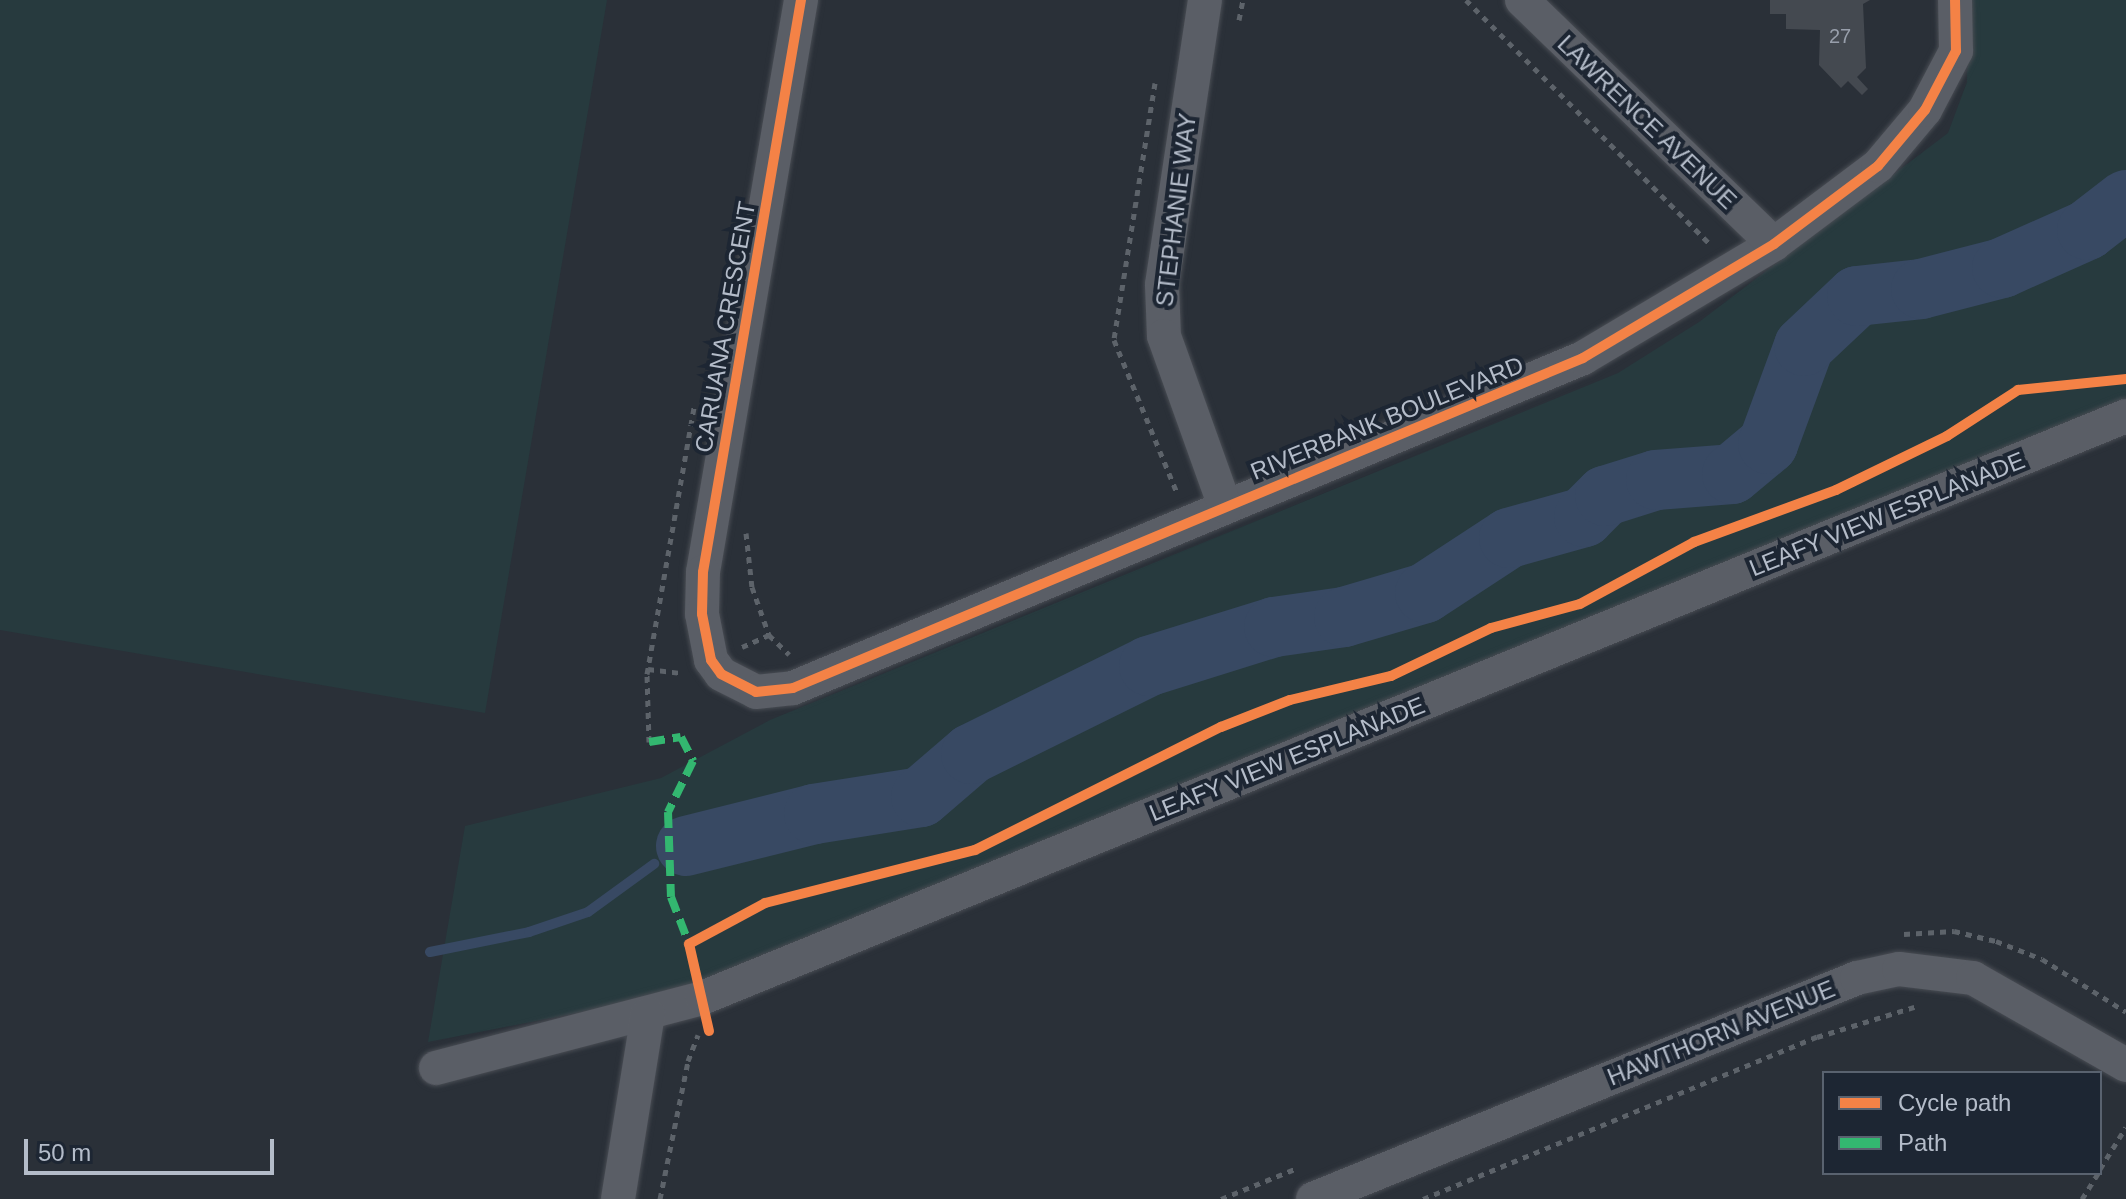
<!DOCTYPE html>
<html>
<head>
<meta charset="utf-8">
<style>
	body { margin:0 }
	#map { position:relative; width:2126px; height:1199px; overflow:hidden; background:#2a3038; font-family:Helvetica,sans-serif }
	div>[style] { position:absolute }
	.green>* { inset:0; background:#273a3e }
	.stream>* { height:10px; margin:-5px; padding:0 5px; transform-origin:5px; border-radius:5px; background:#384963 }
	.river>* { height:60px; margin:-30px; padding:0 30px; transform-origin:30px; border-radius:30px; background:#384963 }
	.building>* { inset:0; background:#444950 }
	.path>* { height:5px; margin-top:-2.5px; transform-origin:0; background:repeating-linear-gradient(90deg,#5d636a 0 6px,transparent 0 12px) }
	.roads { filter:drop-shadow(0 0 2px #484c53) drop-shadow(0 0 2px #484c53) }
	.minor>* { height:34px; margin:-17px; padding:0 17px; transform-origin:17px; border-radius:17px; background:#5a5e66 }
	.quiet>* { height:8px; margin-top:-4px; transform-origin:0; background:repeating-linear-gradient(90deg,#33b770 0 16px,transparent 0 24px) }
	.cycleway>* { height:10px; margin:-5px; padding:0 5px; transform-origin:5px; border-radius:5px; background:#f48246 }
	span { translate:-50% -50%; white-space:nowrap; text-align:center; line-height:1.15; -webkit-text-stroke:8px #1d2633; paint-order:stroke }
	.number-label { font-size:20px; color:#989fab }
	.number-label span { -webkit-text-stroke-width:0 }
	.street-label { font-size:24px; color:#b4bcc9 }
	.legend { position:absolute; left:1822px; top:1071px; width:280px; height:104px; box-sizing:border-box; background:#1d2633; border:2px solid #59626f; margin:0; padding:10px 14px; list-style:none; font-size:24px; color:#b4bcc9 }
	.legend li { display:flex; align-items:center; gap:16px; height:40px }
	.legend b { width:40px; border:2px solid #59626f }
	.scale { position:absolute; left:24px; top:1139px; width:250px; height:36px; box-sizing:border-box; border:4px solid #b4bcc9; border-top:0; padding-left:10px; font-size:24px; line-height:28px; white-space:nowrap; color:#b4bcc9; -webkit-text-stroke:6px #1d2633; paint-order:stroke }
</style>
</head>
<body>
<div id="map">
	<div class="green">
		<i style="clip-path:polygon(0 0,607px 0,485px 713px,0 630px)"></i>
		<i style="clip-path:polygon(1968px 0,2126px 0,2126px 407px,684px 992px,428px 1042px,465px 826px,661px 778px,770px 720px,1618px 373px,1699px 322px,1948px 133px,1967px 82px)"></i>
	</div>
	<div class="stream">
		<i style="left:430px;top:952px;width:101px;rotate:-11.4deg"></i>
		<i style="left:529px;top:932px;width:62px;rotate:-18.7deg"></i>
		<i style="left:588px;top:912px;width:82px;rotate:-36deg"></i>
	</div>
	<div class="river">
		<i style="left:686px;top:846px;width:132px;rotate:-14deg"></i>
		<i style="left:814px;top:814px;width:108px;rotate:-9deg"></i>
		<i style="left:921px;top:797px;width:66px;rotate:-40.7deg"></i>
		<i style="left:971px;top:754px;width:199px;rotate:-26.3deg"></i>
		<i style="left:1149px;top:666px;width:131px;rotate:-17.3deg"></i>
		<i style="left:1274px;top:627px;width:71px;rotate:-8.1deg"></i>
		<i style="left:1344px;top:617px;width:84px;rotate:-16.5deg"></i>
		<i style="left:1425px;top:593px;width:100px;rotate:-33.2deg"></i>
		<i style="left:1509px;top:538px;width:78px;rotate:-15.6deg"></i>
		<i style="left:1584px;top:517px;width:30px;rotate:-45deg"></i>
		<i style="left:1605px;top:496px;width:53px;rotate:-17.4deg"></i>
		<i style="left:1656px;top:480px;width:76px;rotate:-4.5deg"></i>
		<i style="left:1732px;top:474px;width:47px;rotate:-39.8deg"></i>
		<i style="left:1768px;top:444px;width:104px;rotate:-69.8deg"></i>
		<i style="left:1804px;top:346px;width:73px;rotate:-43.3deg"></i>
		<i style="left:1857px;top:296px;width:64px;rotate:-6.2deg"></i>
		<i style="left:1921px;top:289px;width:84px;rotate:-14.5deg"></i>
		<i style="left:2002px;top:268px;width:93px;rotate:-24.1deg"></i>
		<i style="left:2087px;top:230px;width:49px;rotate:-37.6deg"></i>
	</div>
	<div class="building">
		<i style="clip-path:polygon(1770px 0,1870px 0,1863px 4px,1866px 68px,1857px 77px,1868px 89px,1862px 95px,1848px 81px,1841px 88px,1819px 65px,1820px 30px,1786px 29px,1786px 14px,1770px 14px)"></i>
	</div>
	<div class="path">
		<i style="left:1466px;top:0;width:346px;rotate:45deg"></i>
		<i style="left:1239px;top:20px;width:20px;rotate:-79deg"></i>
		<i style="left:1155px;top:83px;width:260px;rotate:99.1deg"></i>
		<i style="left:1114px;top:340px;width:165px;rotate:67.6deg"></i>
		<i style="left:746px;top:533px;width:54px;rotate:83.7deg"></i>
		<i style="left:752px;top:587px;width:51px;rotate:70.5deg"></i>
		<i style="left:769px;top:635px;width:28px;rotate:44deg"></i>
		<i style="left:742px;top:647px;width:30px;rotate:-24deg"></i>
		<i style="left:648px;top:669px;width:34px;rotate:7deg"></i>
		<i style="left:649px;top:742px;width:68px;rotate:-91.7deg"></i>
		<i style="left:647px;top:674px;width:275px;rotate:-80deg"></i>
		<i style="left:1904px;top:934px;width:50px;rotate:-3.4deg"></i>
		<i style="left:1954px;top:931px;width:43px;rotate:13.4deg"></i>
		<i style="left:1996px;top:941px;width:49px;rotate:21.4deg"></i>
		<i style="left:2042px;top:959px;width:99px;rotate:32.2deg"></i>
		<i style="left:2100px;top:1169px;width:49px;rotate:-58.2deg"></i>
		<i style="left:660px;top:1199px;width:141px;rotate:-78.5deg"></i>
		<i style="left:688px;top:1061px;width:28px;rotate:-69deg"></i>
		<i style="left:1221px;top:1199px;width:80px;rotate:-22.1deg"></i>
		<i style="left:1423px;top:1199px;width:426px;rotate:-22.4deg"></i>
		<i style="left:1817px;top:1037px;width:102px;rotate:-17.2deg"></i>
		<i style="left:2082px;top:1199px;width:31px;rotate:-58deg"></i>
	</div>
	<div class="roads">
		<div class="minor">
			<i style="left:801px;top:0;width:580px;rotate:99.72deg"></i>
			<i style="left:703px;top:572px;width:42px;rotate:91.4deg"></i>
			<i style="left:702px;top:614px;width:47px;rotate:78.9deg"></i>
			<i style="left:711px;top:660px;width:17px;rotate:54deg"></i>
			<i style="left:721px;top:674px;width:39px;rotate:27deg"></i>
			<i style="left:756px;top:692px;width:37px;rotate:-6deg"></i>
			<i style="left:793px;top:688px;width:856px;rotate:-22.67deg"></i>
			<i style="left:1583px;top:358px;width:222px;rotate:-30.8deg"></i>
			<i style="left:1774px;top:244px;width:130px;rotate:-36.9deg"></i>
			<i style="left:1878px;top:166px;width:73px;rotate:-50deg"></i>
			<i style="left:1925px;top:110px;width:67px;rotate:-62.3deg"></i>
			<i style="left:1956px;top:51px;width:51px;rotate:-91.1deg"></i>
			<i style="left:1205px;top:0;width:288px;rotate:98.6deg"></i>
			<i style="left:1162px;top:285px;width:51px;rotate:87.8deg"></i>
			<i style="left:1164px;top:336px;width:181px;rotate:70.3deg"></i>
			<i style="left:1522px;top:0;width:351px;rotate:44.1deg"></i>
			<i style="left:436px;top:1068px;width:275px;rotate:-14.7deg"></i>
			<i style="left:702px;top:998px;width:1538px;rotate:-22.23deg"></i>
			<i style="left:618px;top:1199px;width:187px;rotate:-80.8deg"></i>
			<i style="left:1313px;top:1199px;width:587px;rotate:-22.11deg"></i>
			<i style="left:1857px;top:978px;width:43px;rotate:-12.1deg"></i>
			<i style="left:1899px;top:969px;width:75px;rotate:6.9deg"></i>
			<i style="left:1973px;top:978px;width:176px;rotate:29.6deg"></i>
		</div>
	</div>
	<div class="quiet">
		<i style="left:649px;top:742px;width:32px;rotate:-9deg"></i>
		<i style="left:681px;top:737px;width:27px;rotate:63deg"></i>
		<i style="left:693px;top:761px;width:57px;rotate:116.1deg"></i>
		<i style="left:668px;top:812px;width:85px;rotate:88deg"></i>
		<i style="left:671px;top:897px;width:50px;rotate:69deg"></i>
	</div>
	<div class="cycleway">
		<i style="left:801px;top:0;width:580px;rotate:99.72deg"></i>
		<i style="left:703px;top:572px;width:42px;rotate:91.4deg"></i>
		<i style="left:702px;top:614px;width:47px;rotate:78.9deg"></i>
		<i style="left:711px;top:660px;width:17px;rotate:54deg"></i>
		<i style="left:721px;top:674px;width:39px;rotate:27deg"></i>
		<i style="left:756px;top:692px;width:37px;rotate:-6deg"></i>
		<i style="left:793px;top:688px;width:856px;rotate:-22.67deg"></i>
		<i style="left:1583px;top:358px;width:222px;rotate:-30.8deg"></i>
		<i style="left:1774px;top:244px;width:130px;rotate:-36.9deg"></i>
		<i style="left:1878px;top:166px;width:73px;rotate:-50deg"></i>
		<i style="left:1925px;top:110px;width:67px;rotate:-62.3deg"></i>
		<i style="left:1956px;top:51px;width:51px;rotate:-91.1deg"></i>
		<i style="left:709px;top:1031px;width:89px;rotate:-102.9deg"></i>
		<i style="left:689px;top:944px;width:86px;rotate:-28.3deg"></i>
		<i style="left:765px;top:903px;width:217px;rotate:-14.2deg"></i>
		<i style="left:975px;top:850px;width:275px;rotate:-26.6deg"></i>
		<i style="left:1221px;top:727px;width:74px;rotate:-21.4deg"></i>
		<i style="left:1290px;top:700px;width:104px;rotate:-13.4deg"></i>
		<i style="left:1391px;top:676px;width:111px;rotate:-25.6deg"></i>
		<i style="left:1491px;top:628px;width:92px;rotate:-15.1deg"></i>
		<i style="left:1580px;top:604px;width:130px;rotate:-28.5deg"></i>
		<i style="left:1694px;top:542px;width:151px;rotate:-20.1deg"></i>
		<i style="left:1836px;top:490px;width:123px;rotate:-25.9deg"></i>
		<i style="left:1947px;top:436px;width:85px;rotate:-32.9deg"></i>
		<i style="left:2018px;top:390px;width:109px;rotate:-5.8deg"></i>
	</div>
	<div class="number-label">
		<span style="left:1840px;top:36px">27</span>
	</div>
	<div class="street-label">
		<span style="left:1647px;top:122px;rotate:44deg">LAWRENCE AVENUE</span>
		<span style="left:1176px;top:210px;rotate:-83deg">STEPHANIE WAY</span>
		<span style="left:725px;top:327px;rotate:-80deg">CARUANA CRESCENT</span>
		<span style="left:1387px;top:418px;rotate:-22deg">RIVERBANK BOULEVARD</span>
		<span style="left:1887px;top:514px;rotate:-22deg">LEAFY VIEW ESPLANADE</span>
		<span style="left:1287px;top:759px;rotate:-22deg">LEAFY VIEW ESPLANADE</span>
		<span style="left:1721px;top:1033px;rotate:-22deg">HAWTHORN AVENUE</span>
	</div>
	<ul class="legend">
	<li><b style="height:10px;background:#f48246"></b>Cycle path</li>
	<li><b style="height:10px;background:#33b770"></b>Path</li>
	</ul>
	<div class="scale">50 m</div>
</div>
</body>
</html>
